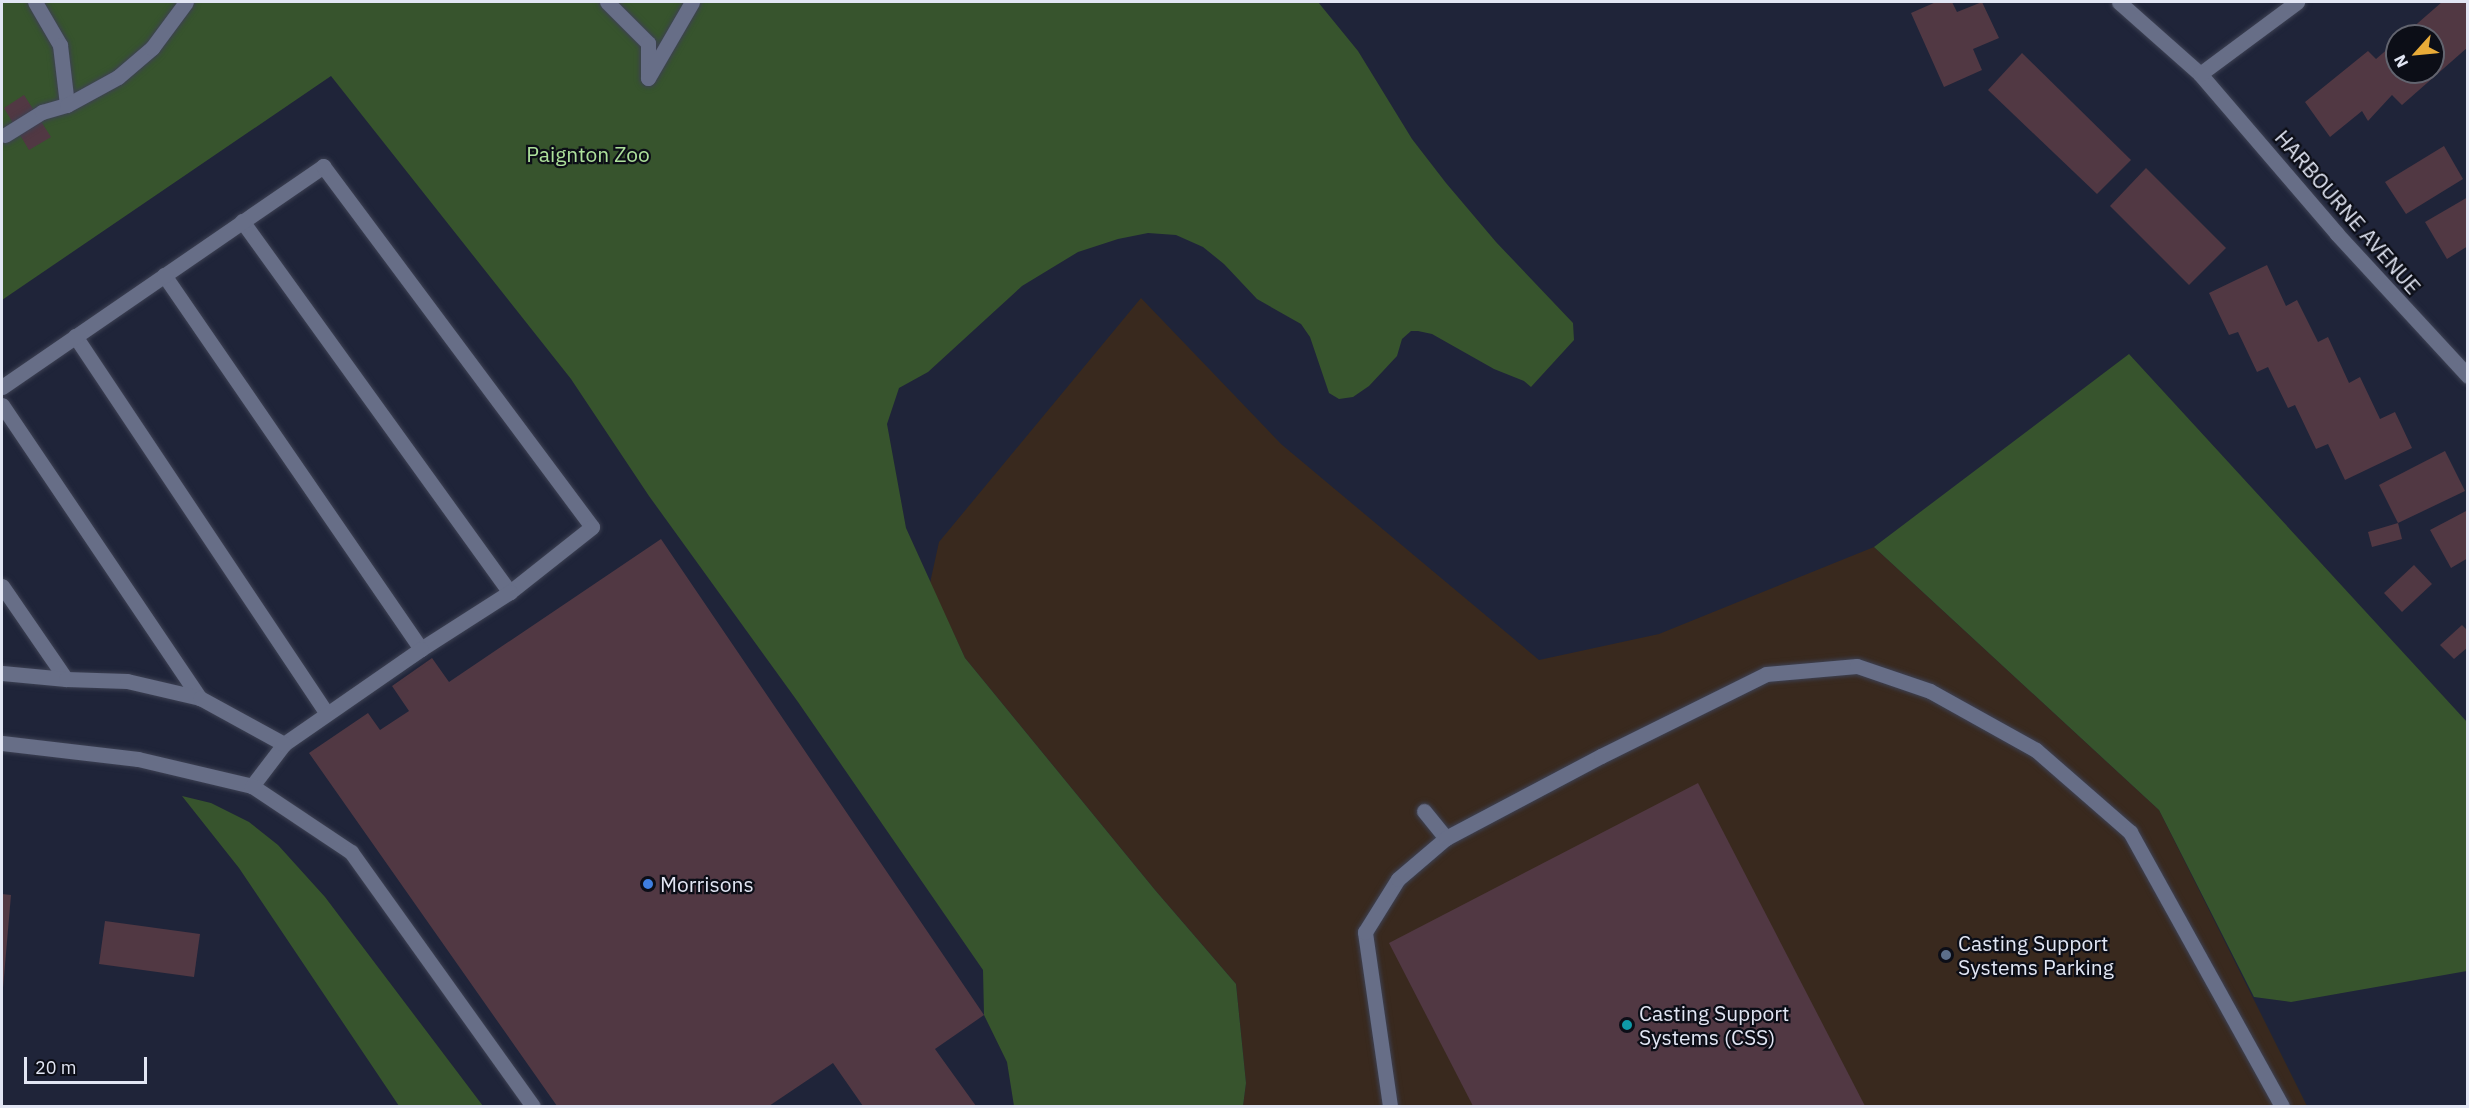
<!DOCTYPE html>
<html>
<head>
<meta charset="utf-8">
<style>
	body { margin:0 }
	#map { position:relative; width:2469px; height:1108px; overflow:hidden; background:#1f2439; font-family:"IBM Plex Sans",sans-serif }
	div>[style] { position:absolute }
	.industrial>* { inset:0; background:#39291e }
	.green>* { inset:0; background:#37542d }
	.building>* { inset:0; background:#513843 }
	.roads { filter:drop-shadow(0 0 2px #3d4153) drop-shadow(0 0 2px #3d4153) }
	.service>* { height:15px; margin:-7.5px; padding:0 7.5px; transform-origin:7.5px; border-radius:7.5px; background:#676e87 }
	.minor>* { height:15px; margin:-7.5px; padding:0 7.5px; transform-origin:7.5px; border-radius:7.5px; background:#676e87 }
	.dots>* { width:16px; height:16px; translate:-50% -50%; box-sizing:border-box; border:3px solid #0c0e17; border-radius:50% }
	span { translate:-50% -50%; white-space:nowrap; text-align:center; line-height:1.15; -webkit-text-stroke:4.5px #0c0e17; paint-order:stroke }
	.park-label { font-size:21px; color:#ade09b }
	.street-label { font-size:21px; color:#e2e6f4 }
	.poi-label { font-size:21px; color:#e2e6f4 }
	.left { translate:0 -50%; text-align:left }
	.frame { position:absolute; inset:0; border:3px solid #e2e6f4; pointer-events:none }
	.north { position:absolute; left:2385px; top:24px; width:60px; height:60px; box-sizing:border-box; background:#0c0e17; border:2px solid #62646f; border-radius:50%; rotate:243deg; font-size:16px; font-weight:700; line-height:24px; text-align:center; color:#e2e6f4 }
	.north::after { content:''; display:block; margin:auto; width:21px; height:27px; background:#e9ab38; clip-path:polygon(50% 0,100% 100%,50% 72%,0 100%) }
	.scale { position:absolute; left:24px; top:1057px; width:123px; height:27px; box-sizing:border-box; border:3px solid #e2e6f4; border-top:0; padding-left:8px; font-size:18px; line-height:21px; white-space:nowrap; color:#e2e6f4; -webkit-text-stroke:4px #0c0e17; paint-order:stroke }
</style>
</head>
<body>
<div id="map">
	<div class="industrial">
		<i style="clip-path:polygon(1141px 298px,1281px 444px,1539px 660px,1659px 634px,1874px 547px,2159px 810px,2307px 1106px,1243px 1106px,1246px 1083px,1236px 984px,1155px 890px,965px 658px,930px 583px,939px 542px)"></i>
	</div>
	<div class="green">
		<i style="clip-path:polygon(2px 2px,1318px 2px,1358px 51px,1412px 139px,1446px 183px,1496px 242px,1573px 323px,1574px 340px,1531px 387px,1524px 381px,1494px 369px,1432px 334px,1418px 331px,1411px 331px,1402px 339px,1397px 356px,1369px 386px,1353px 397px,1339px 399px,1329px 393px,1310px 337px,1301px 324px,1257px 299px,1224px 264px,1203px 247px,1176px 235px,1148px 233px,1118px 239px,1078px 252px,1022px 286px,928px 372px,899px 388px,887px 424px,906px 528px,965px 658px,1155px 890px,1236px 984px,1246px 1083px,1243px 1106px,1014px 1106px,1007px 1062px,984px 1015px,983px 970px,798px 702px,649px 496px,571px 379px,331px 76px,2px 300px)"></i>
		<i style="clip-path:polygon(2129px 354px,2467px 722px,2467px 971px,2291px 1002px,2254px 997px,2159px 810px,1874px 547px)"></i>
		<i style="clip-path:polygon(182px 796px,211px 803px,249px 822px,278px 845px,325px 897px,483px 1106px,399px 1106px,239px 868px)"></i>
	</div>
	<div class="building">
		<i style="clip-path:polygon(1936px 2px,1952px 2px,1957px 12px,1982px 2px,1999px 38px,1973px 49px,1982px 70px,1944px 87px,1911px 13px)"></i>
		<i style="clip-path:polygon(2442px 2px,2468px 2px,2468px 47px,2402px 105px,2392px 95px,2368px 121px,2362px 111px,2330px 137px,2305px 102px,2368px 51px,2376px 59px,2397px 41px,2397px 72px,2433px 72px,2433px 36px,2403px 36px)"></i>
		<i style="clip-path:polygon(2022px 53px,2131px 160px,2097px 194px,1988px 90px)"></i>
		<i style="clip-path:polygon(24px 95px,51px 137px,29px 150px,4px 108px)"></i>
		<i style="clip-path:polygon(2444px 146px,2463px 179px,2406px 214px,2385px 182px)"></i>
		<i style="clip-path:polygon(2146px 168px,2226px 248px,2189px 285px,2110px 206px)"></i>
		<i style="clip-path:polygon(2468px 197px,2468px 246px,2447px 259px,2425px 222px)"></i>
		<i style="clip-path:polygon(2267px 265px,2286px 306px,2297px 300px,2318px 342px,2328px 337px,2349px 383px,2360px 377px,2380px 419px,2395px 412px,2412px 448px,2345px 480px,2328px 444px,2316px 449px,2295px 405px,2288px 408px,2268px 367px,2257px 372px,2238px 332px,2229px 335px,2209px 293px)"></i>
		<i style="clip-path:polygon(2445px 451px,2465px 491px,2398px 523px,2379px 485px)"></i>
		<i style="clip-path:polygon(2468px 510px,2468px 558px,2451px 568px,2430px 530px)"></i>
		<i style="clip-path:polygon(2398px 523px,2402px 539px,2372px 547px,2368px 532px)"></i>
		<i style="clip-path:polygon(661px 539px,984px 1015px,935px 1049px,976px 1106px,863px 1106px,833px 1063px,769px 1106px,557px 1106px,309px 753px,368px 713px,380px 730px,409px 711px,392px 686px,432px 658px,449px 682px)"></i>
		<i style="clip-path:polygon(2414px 565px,2432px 584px,2402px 612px,2384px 593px)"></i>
		<i style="clip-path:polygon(2462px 625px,2468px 631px,2468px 647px,2454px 659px,2440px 645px)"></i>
		<i style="clip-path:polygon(1698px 783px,1865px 1106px,1473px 1106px,1389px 943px)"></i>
		<i style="clip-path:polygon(2px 894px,11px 895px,3px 988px,2px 988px)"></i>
		<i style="clip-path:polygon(105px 921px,200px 934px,194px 977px,99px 964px)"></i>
	</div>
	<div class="roads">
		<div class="service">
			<i style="left:35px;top:2px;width:50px;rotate:59.8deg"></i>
			<i style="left:60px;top:45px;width:60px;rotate:83.3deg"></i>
			<i style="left:607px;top:2px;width:58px;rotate:45deg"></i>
			<i style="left:648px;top:43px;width:35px;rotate:90deg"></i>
			<i style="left:648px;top:78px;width:88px;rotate:-59.9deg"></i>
			<i style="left:5px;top:135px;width:44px;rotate:-31.9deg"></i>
			<i style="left:42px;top:112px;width:26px;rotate:-16deg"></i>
			<i style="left:67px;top:105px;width:58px;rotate:-28.8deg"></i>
			<i style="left:118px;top:77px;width:45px;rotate:-40.5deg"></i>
			<i style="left:152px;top:48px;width:57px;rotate:-53.5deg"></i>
			<i style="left:242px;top:221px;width:458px;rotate:54.2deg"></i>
			<i style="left:164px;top:275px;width:454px;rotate:55.5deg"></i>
			<i style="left:75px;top:336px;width:453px;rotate:56.3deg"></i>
			<i style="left:2px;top:387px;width:390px;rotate:-34.5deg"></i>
			<i style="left:323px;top:166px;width:450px;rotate:53.3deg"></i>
			<i style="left:592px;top:527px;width:105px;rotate:141.6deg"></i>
			<i style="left:510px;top:592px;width:106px;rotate:147.4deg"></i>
			<i style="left:421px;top:649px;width:167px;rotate:145.3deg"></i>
			<i style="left:284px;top:744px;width:53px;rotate:127.3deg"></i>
			<i style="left:2px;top:405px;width:354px;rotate:56deg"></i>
			<i style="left:2px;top:586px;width:113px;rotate:55.5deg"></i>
			<i style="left:2px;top:673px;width:64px;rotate:5.4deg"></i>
			<i style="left:66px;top:679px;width:61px;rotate:1.9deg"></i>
			<i style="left:127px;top:681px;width:75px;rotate:13.1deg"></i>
			<i style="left:200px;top:698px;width:96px;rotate:28.7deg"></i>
			<i style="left:2px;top:743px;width:137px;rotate:6.7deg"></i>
			<i style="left:138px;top:759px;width:117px;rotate:13.3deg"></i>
			<i style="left:252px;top:786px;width:119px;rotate:33.7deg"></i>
			<i style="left:351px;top:852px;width:312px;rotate:54.4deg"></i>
			<i style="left:1424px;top:811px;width:35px;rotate:51deg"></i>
			<i style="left:1390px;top:1106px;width:176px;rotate:-98.2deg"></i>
			<i style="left:1365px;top:932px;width:62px;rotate:-58.1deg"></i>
			<i style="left:1398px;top:879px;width:63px;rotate:-40.5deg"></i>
			<i style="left:1446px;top:838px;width:175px;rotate:-27.9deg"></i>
			<i style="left:1601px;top:756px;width:184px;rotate:-26.4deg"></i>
			<i style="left:1766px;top:674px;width:91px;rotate:-5deg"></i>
			<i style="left:1857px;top:666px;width:77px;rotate:18.9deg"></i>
			<i style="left:1930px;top:691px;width:121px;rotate:29.1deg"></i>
			<i style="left:2036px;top:750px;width:125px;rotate:41.1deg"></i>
			<i style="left:2130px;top:832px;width:313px;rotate:61deg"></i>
		</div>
		<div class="minor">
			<i style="left:2119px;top:2px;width:108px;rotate:41.6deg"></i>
			<i style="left:2200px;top:74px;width:211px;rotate:49.4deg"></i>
			<i style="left:2337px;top:234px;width:193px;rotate:47.3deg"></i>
			<i style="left:2200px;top:74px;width:121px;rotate:-36.6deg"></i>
		</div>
	</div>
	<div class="dots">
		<i style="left:648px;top:884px;background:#3f7fe0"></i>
		<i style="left:1946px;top:955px;background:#5c6f8a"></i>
		<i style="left:1627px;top:1025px;background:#0f9aa8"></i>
	</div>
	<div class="park-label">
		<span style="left:588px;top:154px">Paignton Zoo</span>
	</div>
	<div class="street-label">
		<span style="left:2348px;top:212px;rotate:49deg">HARBOURNE AVENUE</span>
	</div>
	<div class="poi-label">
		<span class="left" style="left:660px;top:884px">Morrisons</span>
		<span class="left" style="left:1958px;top:955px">Casting Support<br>Systems Parking</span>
		<span class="left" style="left:1639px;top:1025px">Casting Support<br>Systems (CSS)</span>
	</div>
	<div class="frame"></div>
	<div class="north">N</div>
	<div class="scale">20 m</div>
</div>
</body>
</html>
